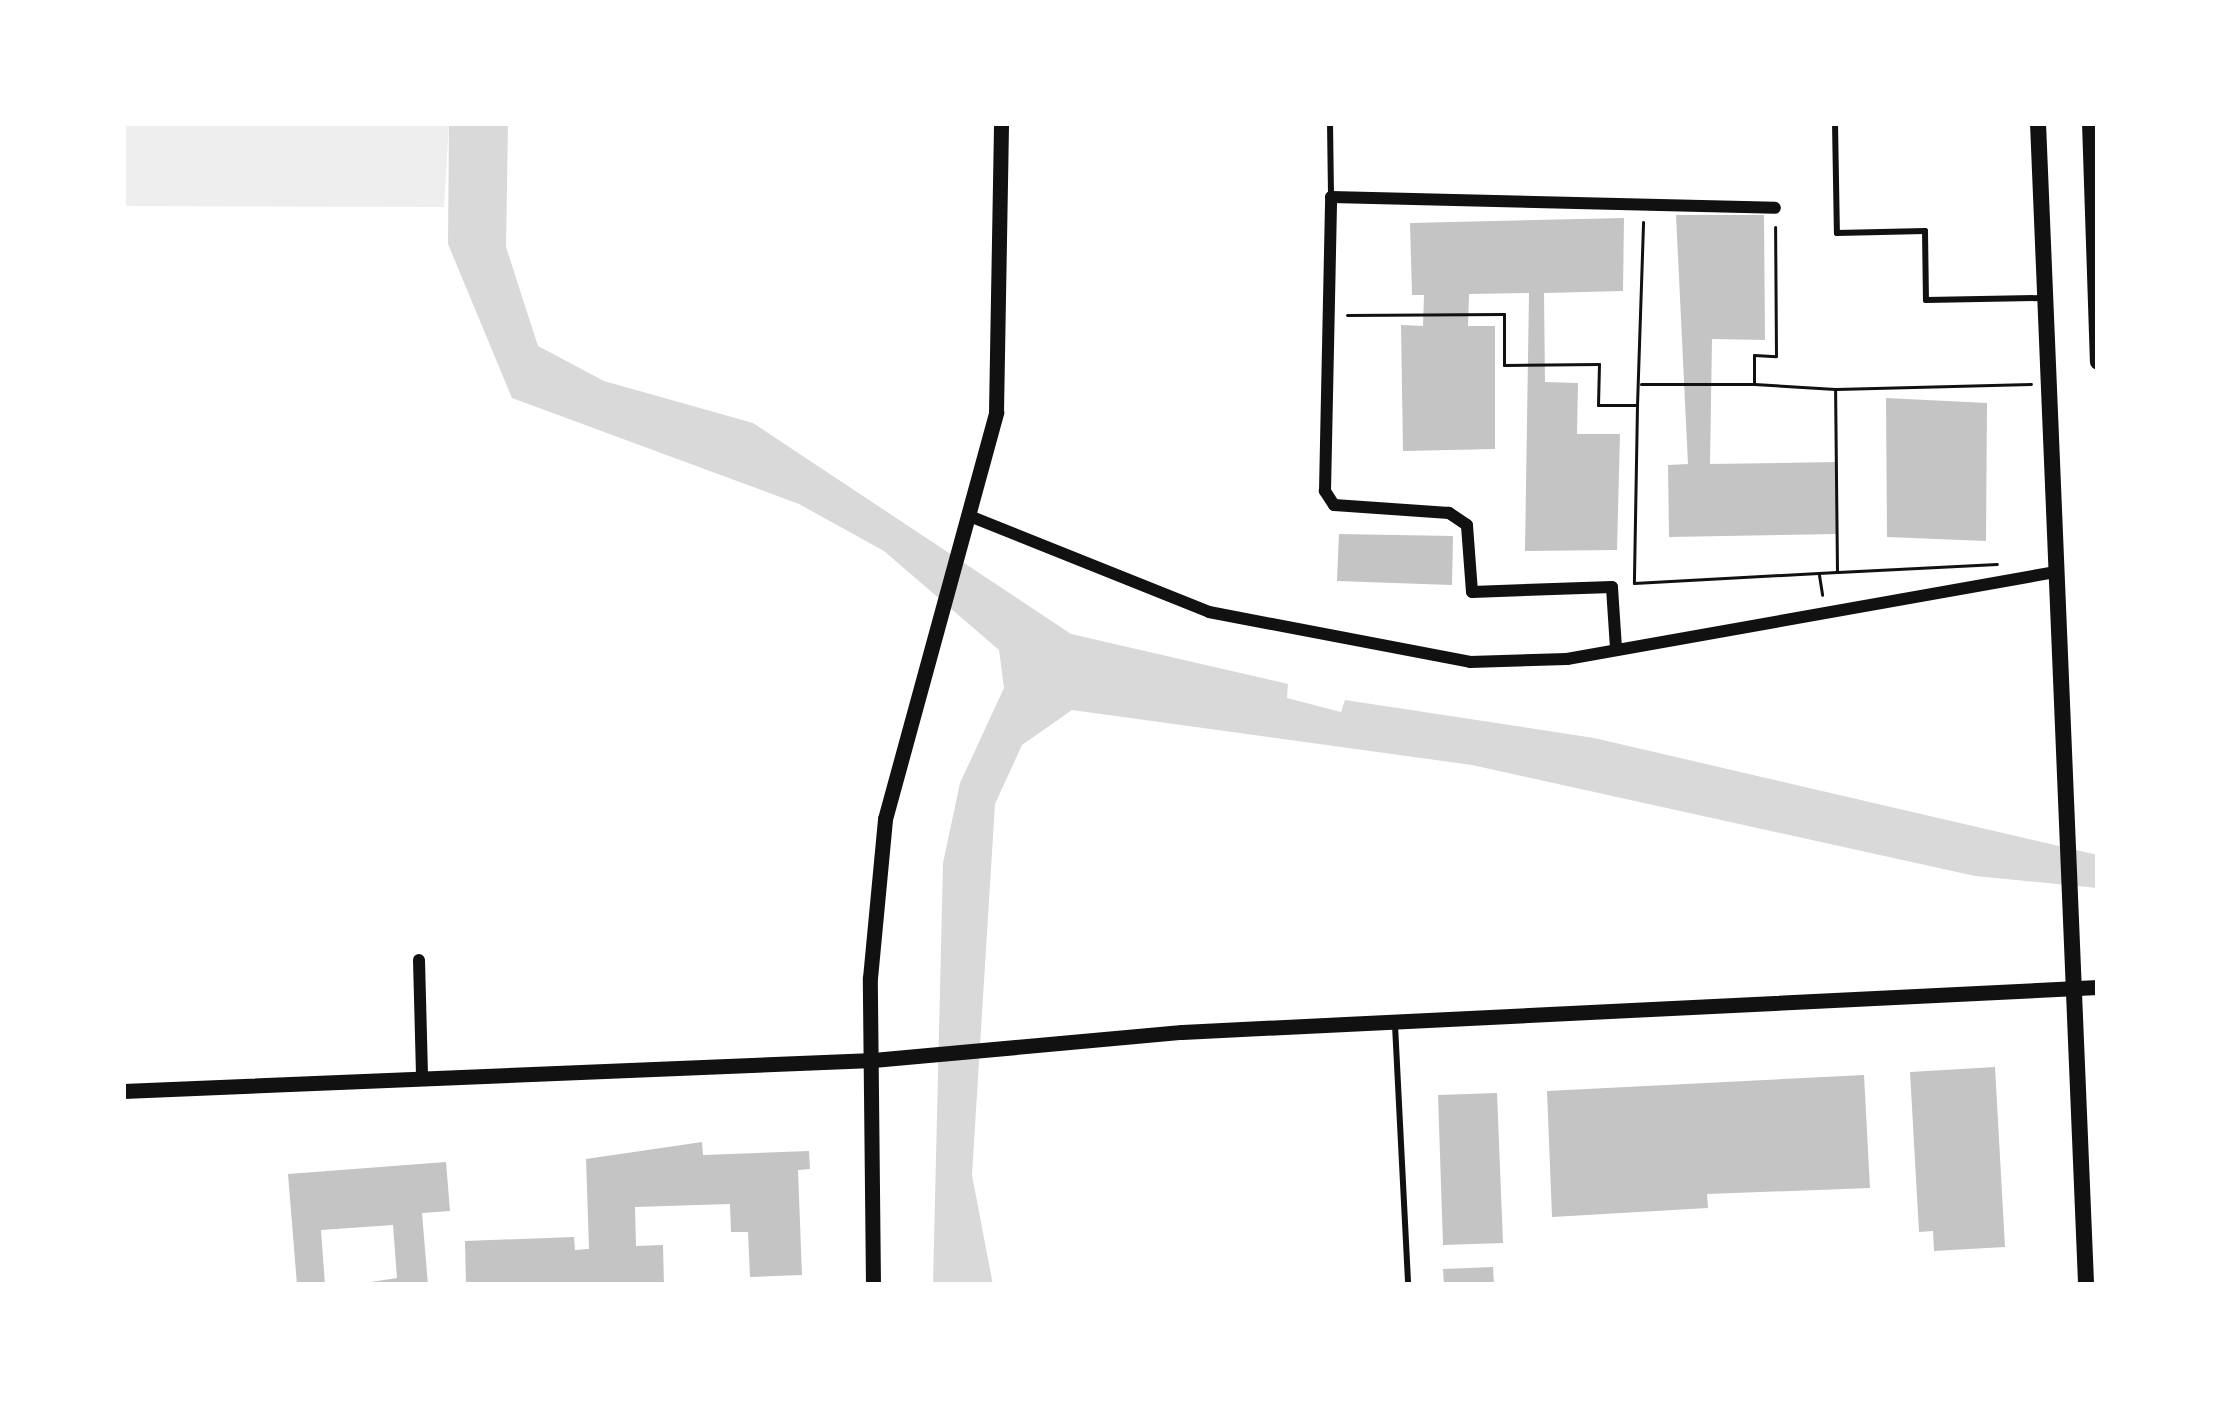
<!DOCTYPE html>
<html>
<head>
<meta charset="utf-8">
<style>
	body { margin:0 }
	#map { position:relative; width:2221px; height:1408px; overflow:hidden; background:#fff; font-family:"Asap Condensed",sans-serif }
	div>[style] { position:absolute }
	.green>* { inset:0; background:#eee }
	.water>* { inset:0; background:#d9d9d9 }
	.building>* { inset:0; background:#c4c4c4 }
	.path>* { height:3px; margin:-1.5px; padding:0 1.5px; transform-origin:1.5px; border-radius:1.5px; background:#111 }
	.service>* { height:6px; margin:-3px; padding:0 3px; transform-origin:3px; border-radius:3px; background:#111 }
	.minor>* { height:12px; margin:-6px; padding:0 6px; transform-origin:6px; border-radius:6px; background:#111 }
	.tertiary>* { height:15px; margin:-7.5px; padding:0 7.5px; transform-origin:7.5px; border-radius:7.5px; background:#111 }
	.secondary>* { height:16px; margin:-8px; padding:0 8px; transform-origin:8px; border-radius:8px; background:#111 }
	span { translate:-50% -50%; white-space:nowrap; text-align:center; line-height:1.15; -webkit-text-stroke:9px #fff; paint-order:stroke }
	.frame { position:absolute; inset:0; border:126px solid #fff; pointer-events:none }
</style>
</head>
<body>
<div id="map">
	<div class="green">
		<i style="clip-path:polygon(123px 123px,449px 123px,444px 207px,123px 206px)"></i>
	</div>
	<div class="water">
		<i style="clip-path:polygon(449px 123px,508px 123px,506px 247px,538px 346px,604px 381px,753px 423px,1071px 634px,1288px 684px,1287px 698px,1341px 712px,1345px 700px,1594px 738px,2098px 855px,2098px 888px,1975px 876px,1472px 765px,1072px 710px,1022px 745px,995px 804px,972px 1175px,993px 1285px,933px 1285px,943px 863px,960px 783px,1004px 688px,999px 650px,884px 551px,799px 504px,512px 398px,448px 244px)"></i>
	</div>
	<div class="building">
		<i style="clip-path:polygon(1676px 215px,1764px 215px,1765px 340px,1712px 339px,1710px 464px,1837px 462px,1837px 534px,1669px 537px,1668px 465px,1688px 464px)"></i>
		<i style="clip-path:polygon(1624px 218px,1623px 291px,1544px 293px,1545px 382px,1578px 383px,1577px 434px,1620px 434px,1617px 550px,1525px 551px,1529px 293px,1469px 294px,1468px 326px,1495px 326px,1495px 449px,1403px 451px,1401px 325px,1423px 326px,1424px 295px,1412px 295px,1410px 223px)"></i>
		<i style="clip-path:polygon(1886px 398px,1987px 403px,1986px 541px,1887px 537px)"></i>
		<i style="clip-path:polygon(1339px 534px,1453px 536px,1452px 585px,1337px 581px)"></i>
		<i style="clip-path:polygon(1995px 1067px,2005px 1247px,1934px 1251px,1933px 1231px,1919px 1232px,1910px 1072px)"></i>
		<i style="clip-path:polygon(1864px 1075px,1870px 1188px,1707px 1194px,1708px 1208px,1552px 1217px,1547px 1091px)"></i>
		<i style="clip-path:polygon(1497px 1093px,1503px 1243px,1443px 1245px,1438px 1095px)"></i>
		<i style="clip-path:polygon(702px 1142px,703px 1155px,809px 1151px,810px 1169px,798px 1170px,802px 1275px,750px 1277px,748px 1232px,731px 1232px,730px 1204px,635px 1207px,636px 1246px,663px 1245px,664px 1285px,466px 1285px,465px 1241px,574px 1237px,575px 1250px,589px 1249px,586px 1159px)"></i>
		<i style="clip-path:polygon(446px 1162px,450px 1211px,422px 1213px,428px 1285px,351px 1285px,397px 1278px,393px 1225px,321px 1230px,325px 1285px,297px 1285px,288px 1174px)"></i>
		<i style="clip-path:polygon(1493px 1267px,1494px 1285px,1444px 1285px,1443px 1269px)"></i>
	</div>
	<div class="path">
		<i style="left:1347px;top:315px;width:157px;rotate:-0.4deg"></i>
		<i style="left:1504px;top:314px;width:51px;rotate:90deg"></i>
		<i style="left:1504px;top:365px;width:95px;rotate:-0.6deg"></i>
		<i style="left:1599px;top:364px;width:41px;rotate:91.4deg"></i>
		<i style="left:1598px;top:405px;width:39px"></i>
		<i style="left:1637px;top:405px;width:183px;rotate:-88.1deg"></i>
		<i style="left:1641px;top:384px;width:111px"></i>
		<i style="left:1836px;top:389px;width:195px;rotate:-1.5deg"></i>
		<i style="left:1637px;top:405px;width:178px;rotate:91deg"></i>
		<i style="left:1634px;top:583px;width:203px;rotate:-3.1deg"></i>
		<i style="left:1837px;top:572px;width:183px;rotate:-90.6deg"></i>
		<i style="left:1835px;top:389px;width:81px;rotate:-176.5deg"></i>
		<i style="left:1754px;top:384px;width:29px;rotate:-90deg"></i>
		<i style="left:1754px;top:355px;width:22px;rotate:3deg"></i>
		<i style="left:1776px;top:356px;width:129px;rotate:-90.4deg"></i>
		<i style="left:1838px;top:572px;width:159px;rotate:-2.9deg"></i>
		<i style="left:1819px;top:575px;width:20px;rotate:81deg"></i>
	</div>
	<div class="service">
		<i style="left:1330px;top:123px;width:74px;rotate:89.2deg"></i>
		<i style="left:1835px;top:123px;width:110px;rotate:89deg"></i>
		<i style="left:1837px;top:233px;width:88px;rotate:-1.3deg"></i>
		<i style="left:1925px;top:231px;width:69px;rotate:89.2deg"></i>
		<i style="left:1926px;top:300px;width:116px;rotate:-1deg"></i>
		<i style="left:1395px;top:1025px;width:260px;rotate:87.1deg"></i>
	</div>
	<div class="minor">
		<i style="left:972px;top:517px;width:255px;rotate:21.8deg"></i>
		<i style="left:1209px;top:612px;width:266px;rotate:10.8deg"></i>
		<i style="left:1470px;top:662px;width:97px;rotate:-1.8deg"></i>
		<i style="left:1567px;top:659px;width:498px;rotate:-10.1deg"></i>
		<i style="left:1616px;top:648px;width:61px;rotate:-93.8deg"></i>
		<i style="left:1612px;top:587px;width:140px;rotate:178deg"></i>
		<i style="left:1472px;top:592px;width:67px;rotate:-94.3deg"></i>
		<i style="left:1467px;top:525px;width:22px;rotate:-146deg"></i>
		<i style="left:1449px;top:513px;width:115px;rotate:-176deg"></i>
		<i style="left:1334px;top:505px;width:17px;rotate:-123deg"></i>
		<i style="left:1325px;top:491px;width:294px;rotate:-88.8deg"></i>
		<i style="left:1331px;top:197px;width:444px;rotate:1.4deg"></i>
		<i style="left:419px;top:960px;width:116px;rotate:88.5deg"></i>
	</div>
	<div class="tertiary">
		<i style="left:123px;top:1091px;width:751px;rotate:-2.37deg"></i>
		<i style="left:873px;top:1060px;width:310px;rotate:-5.2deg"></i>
		<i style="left:1182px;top:1032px;width:917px;rotate:-2.81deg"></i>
		<i style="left:873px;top:1285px;width:307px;rotate:-90.6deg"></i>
		<i style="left:870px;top:978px;width:160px;rotate:-84.6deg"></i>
		<i style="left:885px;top:819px;width:422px;rotate:-74.7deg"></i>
		<i style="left:996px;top:412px;width:289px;rotate:-89deg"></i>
	</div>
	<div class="secondary">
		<i style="left:2038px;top:123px;width:1163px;rotate:87.63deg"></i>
		<i style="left:2090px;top:123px;width:239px;rotate:88.1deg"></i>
	</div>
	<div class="frame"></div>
</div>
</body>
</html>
